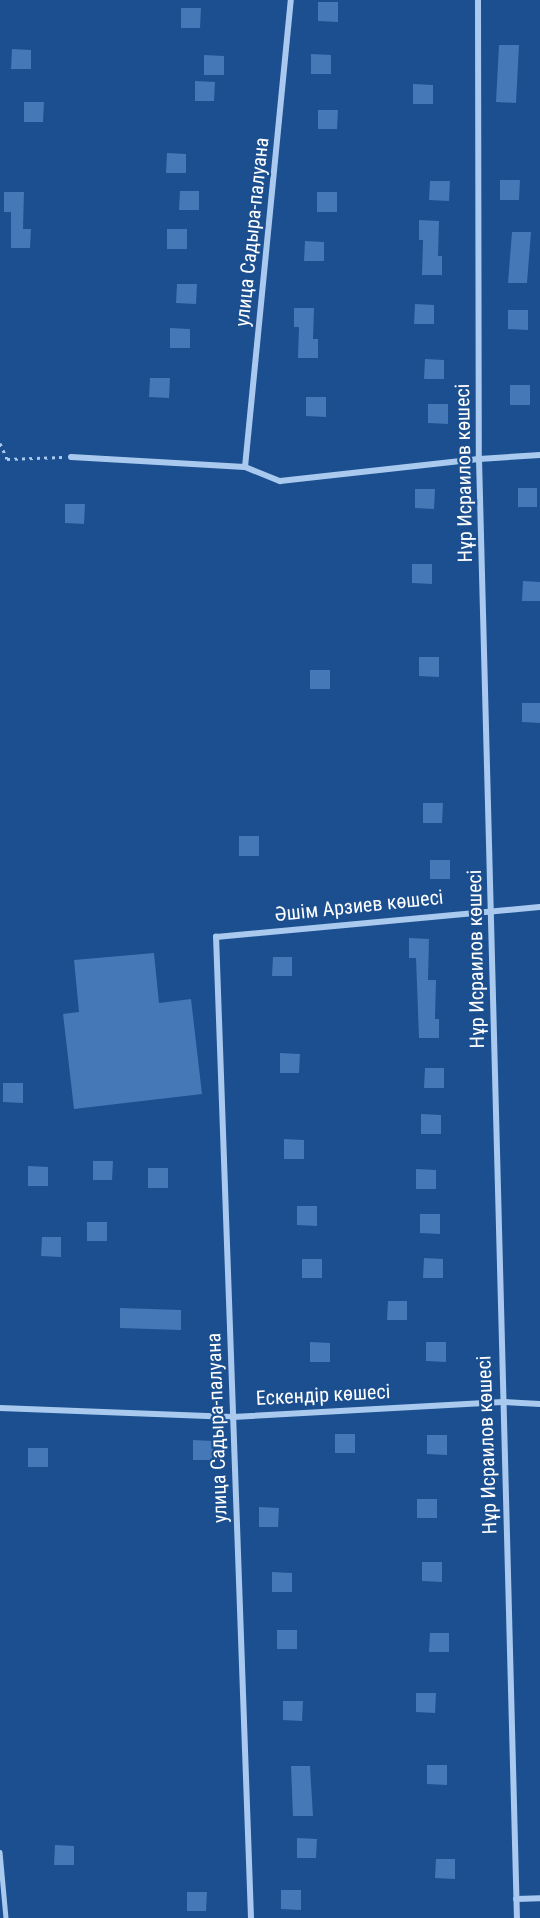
<!DOCTYPE html>
<html>
<head>
<meta charset="utf-8">
<style>
	body { margin:0 }
	#map { position:relative; width:540px; height:1918px; overflow:hidden; background:#1b4f8f; font-family:"Roboto Condensed",sans-serif }
	div>[style] { position:absolute }
	.building>* { inset:0; background:#4478b7 }
	.path>* { height:3px; margin-top:-1.5px; transform-origin:0; background:repeating-linear-gradient(90deg,#a9c9ee 0 3px,transparent 0 7.5px) }
	.service>* { height:4.5px; margin:-2.25px; padding:0 2.25px; transform-origin:2.25px; border-radius:2.25px; background:#a9c9ee }
	.minor>* { height:6px; margin:-3px; padding:0 3px; transform-origin:3px; border-radius:3px; background:#a9c9ee }
	span { translate:-50% -50%; white-space:nowrap; text-align:center; line-height:1.15; -webkit-text-stroke:4.5px #1b4f8f; paint-order:stroke }
	.street-label { font-size:20px; color:#fff }
</style>
</head>
<body>
<div id="map">
	<div class="building">
		<i style="clip-path:polygon(318px 2px,338px 2px,338px 22px,318px 21px)"></i>
		<i style="clip-path:polygon(181px 8px,201px 8px,200px 28px,181px 28px)"></i>
		<i style="clip-path:polygon(499px 45px,519px 45px,516px 103px,496px 102px)"></i>
		<i style="clip-path:polygon(12px 49px,31px 50px,31px 69px,11px 69px)"></i>
		<i style="clip-path:polygon(311px 54px,331px 55px,331px 74px,311px 74px)"></i>
		<i style="clip-path:polygon(204px 55px,224px 56px,224px 75px,204px 75px)"></i>
		<i style="clip-path:polygon(195px 81px,215px 82px,214px 101px,195px 101px)"></i>
		<i style="clip-path:polygon(413px 84px,433px 85px,433px 104px,413px 104px)"></i>
		<i style="clip-path:polygon(24px 102px,44px 102px,43px 122px,24px 122px)"></i>
		<i style="clip-path:polygon(318px 110px,338px 110px,337px 129px,318px 129px)"></i>
		<i style="clip-path:polygon(167px 153px,186px 154px,186px 173px,166px 173px)"></i>
		<i style="clip-path:polygon(500px 180px,520px 180px,519px 200px,500px 200px)"></i>
		<i style="clip-path:polygon(430px 181px,450px 181px,449px 201px,429px 200px)"></i>
		<i style="clip-path:polygon(180px 191px,199px 191px,199px 210px,179px 210px)"></i>
		<i style="clip-path:polygon(4px 192px,24px 192px,23px 229px,31px 229px,30px 248px,11px 248px,11px 212px,4px 212px)"></i>
		<i style="clip-path:polygon(317px 192px,337px 192px,337px 212px,317px 212px)"></i>
		<i style="clip-path:polygon(419px 220px,439px 221px,438px 256px,442px 256px,442px 275px,422px 275px,423px 240px,419px 240px)"></i>
		<i style="clip-path:polygon(167px 229px,187px 229px,187px 249px,167px 249px)"></i>
		<i style="clip-path:polygon(512px 232px,531px 232px,527px 283px,508px 283px)"></i>
		<i style="clip-path:polygon(305px 241px,324px 242px,324px 261px,304px 261px)"></i>
		<i style="clip-path:polygon(177px 284px,197px 284px,196px 304px,176px 303px)"></i>
		<i style="clip-path:polygon(415px 304px,434px 305px,434px 324px,414px 324px)"></i>
		<i style="clip-path:polygon(294px 308px,314px 308px,313px 339px,318px 339px,318px 358px,298px 358px,299px 327px,294px 327px)"></i>
		<i style="clip-path:polygon(508px 310px,528px 310px,528px 330px,508px 329px)"></i>
		<i style="clip-path:polygon(170px 328px,190px 329px,190px 348px,170px 348px)"></i>
		<i style="clip-path:polygon(425px 359px,444px 360px,444px 379px,424px 379px)"></i>
		<i style="clip-path:polygon(150px 378px,170px 378px,169px 398px,149px 397px)"></i>
		<i style="clip-path:polygon(510px 385px,530px 385px,530px 405px,510px 405px)"></i>
		<i style="clip-path:polygon(306px 397px,326px 397px,326px 417px,306px 416px)"></i>
		<i style="clip-path:polygon(428px 404px,448px 404px,448px 424px,428px 423px)"></i>
		<i style="clip-path:polygon(518px 488px,537px 488px,537px 507px,518px 507px)"></i>
		<i style="clip-path:polygon(415px 489px,435px 489px,434px 509px,415px 508px)"></i>
		<i style="clip-path:polygon(65px 504px,85px 504px,84px 524px,65px 523px)"></i>
		<i style="clip-path:polygon(412px 564px,432px 564px,432px 584px,412px 583px)"></i>
		<i style="clip-path:polygon(523px 581px,540px 582px,540px 601px,522px 601px)"></i>
		<i style="clip-path:polygon(419px 657px,439px 657px,439px 677px,419px 676px)"></i>
		<i style="clip-path:polygon(310px 670px,330px 670px,330px 689px,310px 689px)"></i>
		<i style="clip-path:polygon(522px 703px,540px 703px,540px 723px,522px 722px)"></i>
		<i style="clip-path:polygon(423px 803px,443px 803px,442px 823px,423px 823px)"></i>
		<i style="clip-path:polygon(239px 836px,259px 836px,259px 856px,239px 856px)"></i>
		<i style="clip-path:polygon(430px 860px,450px 860px,450px 879px,430px 879px)"></i>
		<i style="clip-path:polygon(409px 938px,429px 939px,428px 980px,436px 980px,435px 1019px,439px 1019px,439px 1038px,419px 1038px,416px 958px,409px 958px)"></i>
		<i style="clip-path:polygon(154px 953px,159px 1003px,191px 999px,202px 1094px,74px 1109px,63px 1014px,79px 1012px,74px 960px)"></i>
		<i style="clip-path:polygon(273px 957px,292px 957px,292px 976px,272px 976px)"></i>
		<i style="clip-path:polygon(280px 1053px,300px 1054px,299px 1073px,280px 1073px)"></i>
		<i style="clip-path:polygon(425px 1068px,444px 1068px,444px 1088px,424px 1088px)"></i>
		<i style="clip-path:polygon(3px 1083px,23px 1083px,23px 1103px,3px 1102px)"></i>
		<i style="clip-path:polygon(421px 1114px,441px 1115px,441px 1134px,421px 1134px)"></i>
		<i style="clip-path:polygon(284px 1139px,304px 1140px,304px 1159px,284px 1159px)"></i>
		<i style="clip-path:polygon(93px 1161px,113px 1161px,112px 1180px,93px 1180px)"></i>
		<i style="clip-path:polygon(28px 1166px,48px 1167px,48px 1186px,28px 1186px)"></i>
		<i style="clip-path:polygon(148px 1168px,168px 1168px,168px 1188px,148px 1188px)"></i>
		<i style="clip-path:polygon(416px 1169px,436px 1170px,436px 1189px,416px 1189px)"></i>
		<i style="clip-path:polygon(297px 1206px,317px 1206px,317px 1226px,297px 1225px)"></i>
		<i style="clip-path:polygon(420px 1214px,440px 1214px,440px 1234px,420px 1233px)"></i>
		<i style="clip-path:polygon(87px 1222px,107px 1222px,107px 1241px,87px 1241px)"></i>
		<i style="clip-path:polygon(42px 1237px,61px 1237px,61px 1257px,41px 1256px)"></i>
		<i style="clip-path:polygon(424px 1258px,443px 1259px,443px 1278px,423px 1278px)"></i>
		<i style="clip-path:polygon(302px 1259px,322px 1259px,322px 1278px,302px 1278px)"></i>
		<i style="clip-path:polygon(388px 1301px,407px 1301px,407px 1320px,387px 1320px)"></i>
		<i style="clip-path:polygon(120px 1308px,181px 1310px,181px 1330px,120px 1328px)"></i>
		<i style="clip-path:polygon(310px 1342px,330px 1343px,330px 1362px,310px 1362px)"></i>
		<i style="clip-path:polygon(426px 1342px,446px 1342px,446px 1362px,426px 1361px)"></i>
		<i style="clip-path:polygon(335px 1434px,355px 1434px,355px 1453px,335px 1453px)"></i>
		<i style="clip-path:polygon(427px 1435px,447px 1435px,447px 1455px,427px 1454px)"></i>
		<i style="clip-path:polygon(193px 1440px,213px 1441px,213px 1460px,193px 1460px)"></i>
		<i style="clip-path:polygon(28px 1448px,48px 1448px,48px 1467px,28px 1467px)"></i>
		<i style="clip-path:polygon(417px 1499px,437px 1499px,437px 1518px,417px 1518px)"></i>
		<i style="clip-path:polygon(259px 1507px,279px 1508px,278px 1527px,259px 1527px)"></i>
		<i style="clip-path:polygon(422px 1562px,442px 1562px,442px 1582px,422px 1581px)"></i>
		<i style="clip-path:polygon(272px 1572px,292px 1573px,292px 1592px,272px 1592px)"></i>
		<i style="clip-path:polygon(277px 1630px,297px 1630px,297px 1649px,277px 1649px)"></i>
		<i style="clip-path:polygon(430px 1633px,449px 1633px,449px 1652px,429px 1652px)"></i>
		<i style="clip-path:polygon(416px 1693px,436px 1693px,435px 1713px,416px 1712px)"></i>
		<i style="clip-path:polygon(283px 1701px,303px 1701px,302px 1721px,283px 1720px)"></i>
		<i style="clip-path:polygon(427px 1765px,447px 1765px,447px 1785px,427px 1784px)"></i>
		<i style="clip-path:polygon(291px 1766px,310px 1766px,313px 1816px,293px 1816px)"></i>
		<i style="clip-path:polygon(297px 1838px,317px 1839px,316px 1858px,297px 1858px)"></i>
		<i style="clip-path:polygon(55px 1845px,74px 1846px,74px 1865px,54px 1865px)"></i>
		<i style="clip-path:polygon(436px 1859px,455px 1859px,455px 1879px,435px 1878px)"></i>
		<i style="clip-path:polygon(281px 1890px,301px 1890px,301px 1910px,281px 1909px)"></i>
		<i style="clip-path:polygon(187px 1892px,207px 1892px,206px 1911px,187px 1911px)"></i>
	</div>
	<div class="path">
		<i style="left:0;top:443px;width:17px;rotate:66deg"></i>
		<i style="left:7px;top:459px;width:56px;rotate:-2deg"></i>
	</div>
	<div class="service">
		<i style="left:0;top:1852px;width:66px;rotate:84.8deg"></i>
	</div>
	<div class="minor">
		<i style="left:478px;top:0;width:459px;rotate:89.9deg"></i>
		<i style="left:479px;top:459px;width:1459px;rotate:88.51deg"></i>
		<i style="left:71px;top:457px;width:174px;rotate:3.3deg"></i>
		<i style="left:245px;top:467px;width:38px;rotate:22deg"></i>
		<i style="left:280px;top:481px;width:200px;rotate:-6.3deg"></i>
		<i style="left:479px;top:459px;width:61px;rotate:-3.8deg"></i>
		<i style="left:245px;top:467px;width:469px;rotate:-84.4deg"></i>
		<i style="left:0;top:1408px;width:233px;rotate:2.2deg"></i>
		<i style="left:233px;top:1417px;width:270px;rotate:-3.2deg"></i>
		<i style="left:503px;top:1402px;width:37px;rotate:3deg"></i>
		<i style="left:516px;top:1899px;width:24px;rotate:-2deg"></i>
		<i style="left:251px;top:1918px;width:982px;rotate:-92.04deg"></i>
		<i style="left:216px;top:937px;width:325px;rotate:-5.3deg"></i>
	</div>
	<div class="street-label">
		<span style="left:252px;top:232px;rotate:-84deg">улица Садыра-палуана</span>
		<span style="left:464px;top:473px;rotate:-91deg">Нұр Исраилов көшесі</span>
		<span style="left:359px;top:906px;rotate:-6deg">Әшім Арзиев көшесі</span>
		<span style="left:476px;top:959px;rotate:-91deg">Нұр Исраилов көшесі</span>
		<span style="left:323px;top:1395px;rotate:-3deg">Ескендір көшесі</span>
		<span style="left:217px;top:1428px;rotate:-92deg">улица Садыра-палуана</span>
		<span style="left:487px;top:1445px;rotate:-92deg">Нұр Исраилов көшесі</span>
	</div>
</div>
</body>
</html>
